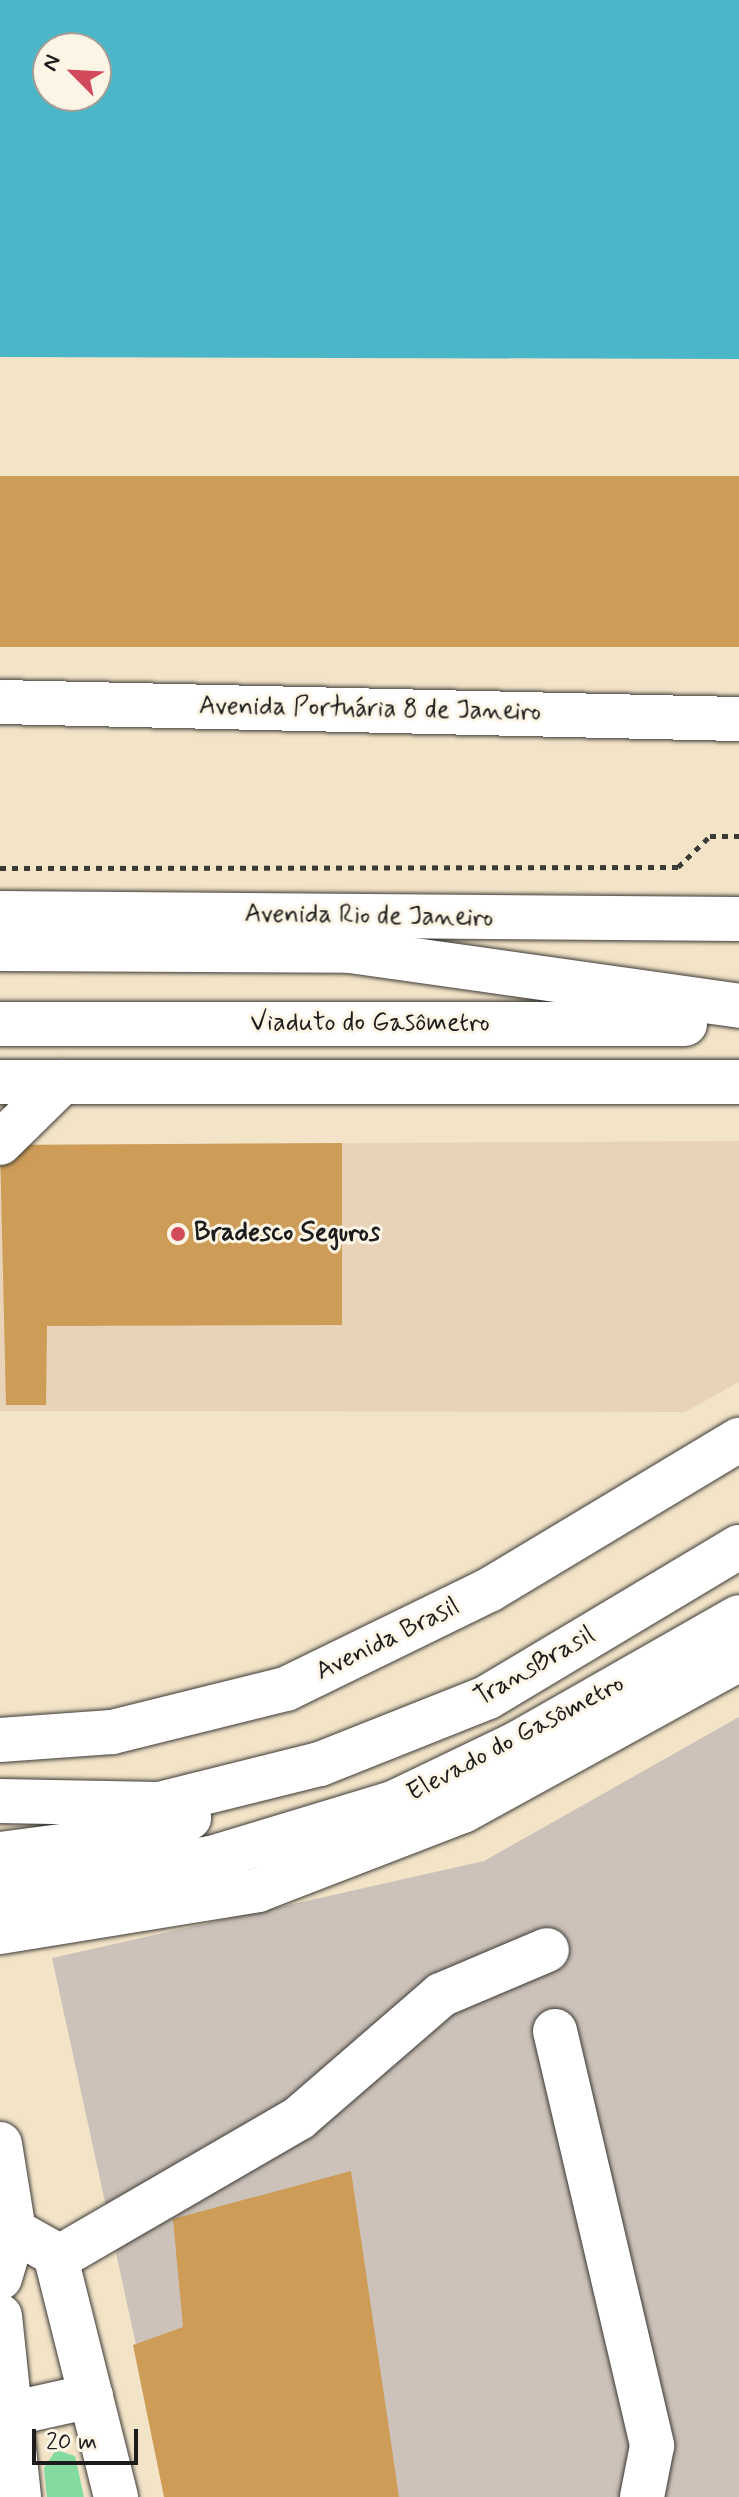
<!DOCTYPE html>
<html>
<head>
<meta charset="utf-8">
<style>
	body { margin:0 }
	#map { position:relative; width:739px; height:2497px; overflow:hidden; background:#f3e4c8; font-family:Mynerve,sans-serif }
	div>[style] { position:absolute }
	.built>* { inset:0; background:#e9d3b8 }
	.industrial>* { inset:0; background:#ccc2b9 }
	.green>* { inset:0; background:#83dba0 }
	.water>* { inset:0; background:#4cb6c9 }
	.building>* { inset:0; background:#cd9c57 }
	.path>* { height:5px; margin-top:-2.5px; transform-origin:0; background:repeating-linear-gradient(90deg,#3c3a36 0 6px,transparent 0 12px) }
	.roads { filter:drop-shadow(0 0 2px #3c3a36) drop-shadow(0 0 2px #3c3a36) }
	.minor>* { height:44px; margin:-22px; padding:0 22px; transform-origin:22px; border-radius:22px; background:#fff }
	.major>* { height:44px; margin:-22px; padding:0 22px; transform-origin:22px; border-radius:22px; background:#fff }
	.highway>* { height:44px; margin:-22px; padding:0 22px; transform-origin:22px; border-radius:22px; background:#fff }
	.dots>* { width:22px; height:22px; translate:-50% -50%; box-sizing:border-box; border:4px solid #fcf5e5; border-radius:50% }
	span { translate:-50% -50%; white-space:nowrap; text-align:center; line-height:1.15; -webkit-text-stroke:6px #fcf5e5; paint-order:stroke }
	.street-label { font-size:26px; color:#1c1c1c }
	.poi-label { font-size:26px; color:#1c1c1c; font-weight:700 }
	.left { translate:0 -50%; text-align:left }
	.north { position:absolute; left:32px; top:32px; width:80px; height:80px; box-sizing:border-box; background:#fcf5e5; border:2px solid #a29e95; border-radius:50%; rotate:294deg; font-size:22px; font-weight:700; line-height:32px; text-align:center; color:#1c1c1c }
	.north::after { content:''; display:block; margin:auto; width:28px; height:36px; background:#d1495b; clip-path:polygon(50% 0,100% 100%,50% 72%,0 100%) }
	.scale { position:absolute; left:32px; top:2429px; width:106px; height:36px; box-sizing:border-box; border:4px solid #1c1c1c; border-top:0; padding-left:10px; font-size:24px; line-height:28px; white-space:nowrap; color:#1c1c1c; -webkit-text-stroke:6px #fcf5e5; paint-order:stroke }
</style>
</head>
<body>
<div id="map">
	<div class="built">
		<i style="clip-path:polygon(739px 1141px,739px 1382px,685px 1412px,0 1411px,0 1145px)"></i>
	</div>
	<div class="industrial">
		<i style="clip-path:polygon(739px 1717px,739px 2497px,169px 2497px,52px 1958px,484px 1861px)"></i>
	</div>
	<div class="green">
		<i style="clip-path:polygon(56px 2450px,75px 2456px,84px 2497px,47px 2497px,44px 2468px)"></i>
	</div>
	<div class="water">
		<i style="clip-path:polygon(evenodd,0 0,739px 0,739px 359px,0 357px,0 0,48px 48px,96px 48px,96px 96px,48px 96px,48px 48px)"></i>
	</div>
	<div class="building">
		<i style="clip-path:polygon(0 476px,739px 476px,739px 647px,0 647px)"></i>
		<i style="clip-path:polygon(342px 1143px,342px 1325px,47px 1326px,46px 1405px,6px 1405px,0 1145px)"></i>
		<i style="clip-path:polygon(351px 2171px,399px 2497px,164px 2497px,133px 2345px,183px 2327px,173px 2219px)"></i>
	</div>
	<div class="path">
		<i style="left:0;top:868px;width:678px;rotate:-0.08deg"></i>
		<i style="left:678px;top:867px;width:45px;rotate:-44.1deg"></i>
		<i style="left:710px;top:836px;width:29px"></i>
	</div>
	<div class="roads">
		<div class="minor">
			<i style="left:0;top:702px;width:739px;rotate:1.32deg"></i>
			<i style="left:0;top:1143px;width:87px;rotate:-44.5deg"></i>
			<i style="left:0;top:1801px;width:159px;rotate:1.1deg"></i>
			<i style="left:159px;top:1804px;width:166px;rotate:-14deg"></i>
			<i style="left:320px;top:1764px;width:181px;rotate:-21.7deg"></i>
			<i style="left:488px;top:1697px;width:292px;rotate:-30.9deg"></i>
			<i style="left:0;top:1854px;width:115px;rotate:-7.5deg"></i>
			<i style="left:114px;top:1839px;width:78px;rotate:-15.6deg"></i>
			<i style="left:555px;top:2031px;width:426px;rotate:76.8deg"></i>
			<i style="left:652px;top:2446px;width:52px;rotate:101.1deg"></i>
			<i style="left:0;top:2144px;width:88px;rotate:80.9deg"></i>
			<i style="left:14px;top:2231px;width:49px;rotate:106.6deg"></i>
			<i style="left:14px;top:2231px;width:47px;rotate:29.3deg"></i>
			<i style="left:55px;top:2254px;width:251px;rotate:75.9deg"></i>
			<i style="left:56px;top:2259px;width:281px;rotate:-30.1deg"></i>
			<i style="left:299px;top:2118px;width:188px;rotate:-40.9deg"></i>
			<i style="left:441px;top:1995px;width:115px;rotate:-23deg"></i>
			<i style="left:0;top:2316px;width:182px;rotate:84deg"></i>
			<i style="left:10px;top:2414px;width:83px;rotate:-12.5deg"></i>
		</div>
		<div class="major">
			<i style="left:0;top:1932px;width:261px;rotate:-9.2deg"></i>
			<i style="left:258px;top:1890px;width:220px;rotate:-21.1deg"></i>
			<i style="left:463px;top:1811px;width:315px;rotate:-28.8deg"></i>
		</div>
		<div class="highway">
			<i style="left:0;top:913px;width:739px;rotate:0.47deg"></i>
			<i style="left:0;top:949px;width:350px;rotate:0.3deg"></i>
			<i style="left:350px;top:951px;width:393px;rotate:8deg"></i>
			<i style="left:0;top:1024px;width:685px"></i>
			<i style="left:0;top:1082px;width:739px"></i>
			<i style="left:0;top:1740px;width:112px;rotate:-4.1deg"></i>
			<i style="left:112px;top:1732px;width:179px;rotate:-13.9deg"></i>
			<i style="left:286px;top:1689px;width:226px;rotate:-26deg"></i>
			<i style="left:489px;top:1590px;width:292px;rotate:-31deg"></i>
			<i style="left:0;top:1892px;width:218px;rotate:-9.2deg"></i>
			<i style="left:215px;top:1857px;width:186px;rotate:-16.9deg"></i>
			<i style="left:393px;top:1803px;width:139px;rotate:-25.6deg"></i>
			<i style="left:518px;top:1743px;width:254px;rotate:-29.7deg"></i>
		</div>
	</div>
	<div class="dots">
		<i style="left:178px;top:1234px;background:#d1495b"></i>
	</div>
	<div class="street-label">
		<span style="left:370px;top:710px;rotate:1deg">Avenida Portuária 8 de Janeiro</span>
		<span style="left:369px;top:917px;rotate:1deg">Avenida Rio de Janeiro</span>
		<span style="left:370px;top:1024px">Viaduto do Gasômetro</span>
		<span style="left:388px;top:1640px;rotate:-26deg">Avenida Brasil</span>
		<span style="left:535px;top:1667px;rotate:-30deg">TransBrasil</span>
		<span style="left:516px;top:1739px;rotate:-28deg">Elevado do Gasômetro</span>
	</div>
	<div class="poi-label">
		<span class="left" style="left:194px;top:1234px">Bradesco Seguros</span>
	</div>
	<div class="north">N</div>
	<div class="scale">20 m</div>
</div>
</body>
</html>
